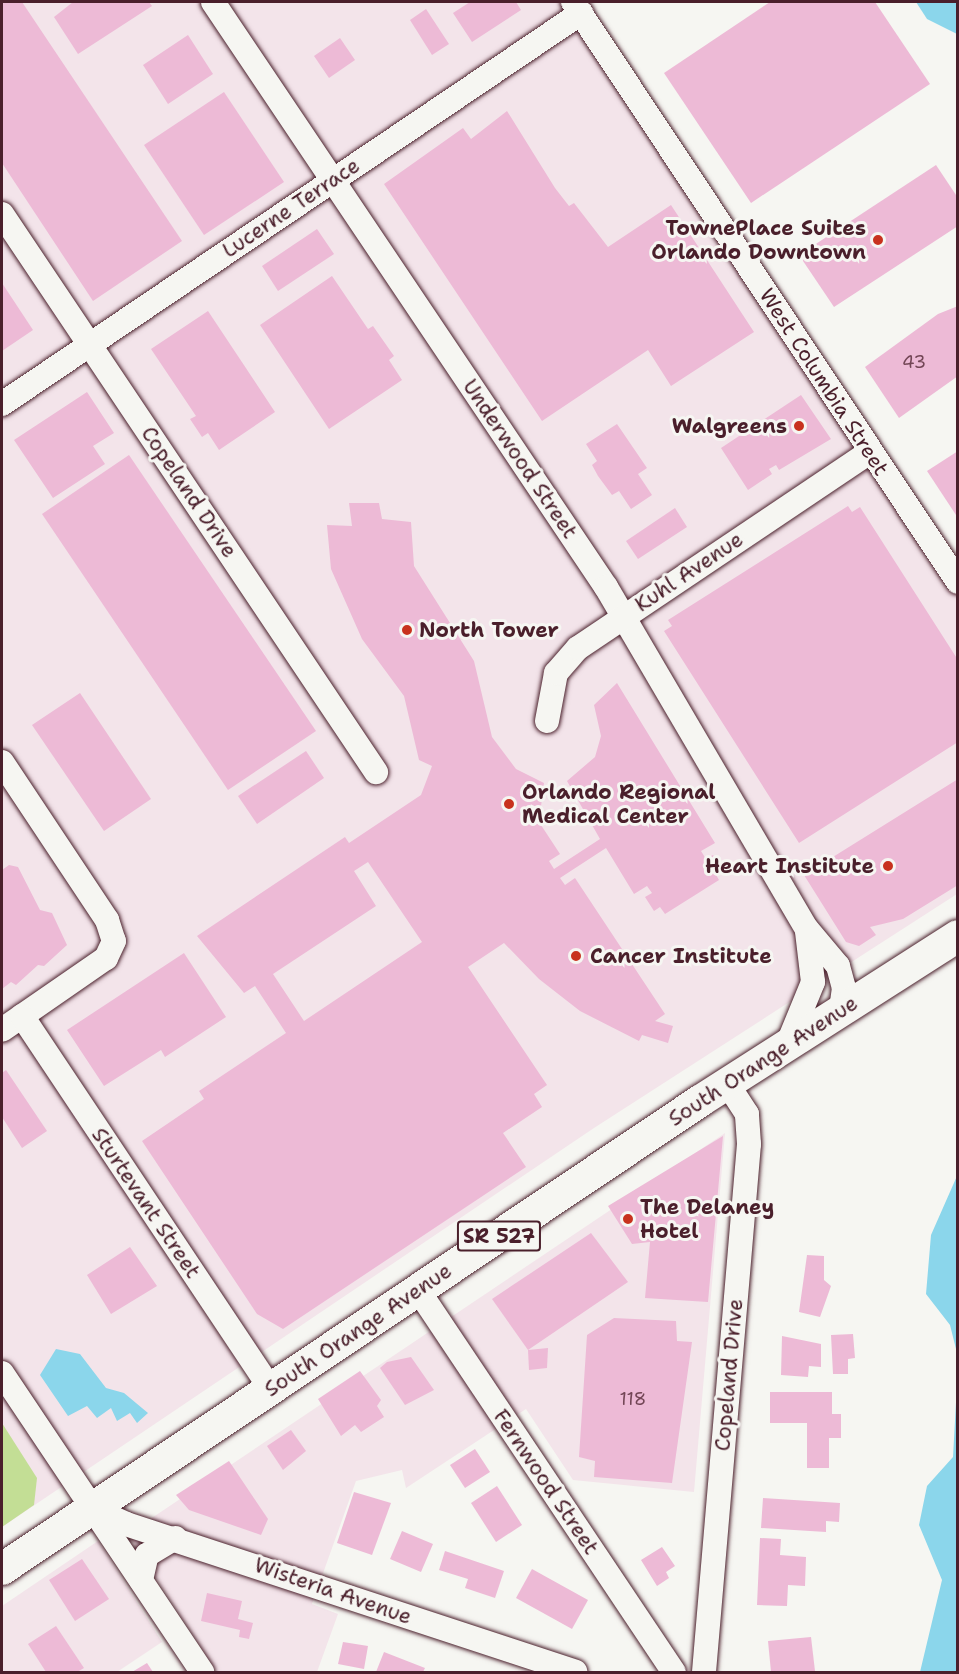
<!DOCTYPE html>
<html>
<head>
<meta charset="utf-8">
<style>
	body { margin:0 }
	#map { position:relative; width:959px; height:1674px; overflow:hidden; background:#f6f6f2; font-family:"Shantell Sans",sans-serif }
	div>[style] { position:absolute }
	.built>* { inset:0; background:#f3e4ea }
	.green>* { inset:0; background:#c3de95 }
	.water>* { inset:0; background:#8bd6eb }
	.building>* { inset:0; background:#edbad6 }
	.roads { filter:drop-shadow(0 0 2px #4a1f2b) drop-shadow(0 0 2px #4a1f2b) }
	.minor>* { height:24px; margin:-12px; padding:0 12px; transform-origin:12px; border-radius:12px; background:#f6f6f2 }
	.major>* { height:32px; margin:-16px; padding:0 16px; transform-origin:16px; border-radius:16px; background:#f6f6f2 }
	.dots>* { width:16px; height:16px; translate:-50% -50%; box-sizing:border-box; border:3px solid #f6f6f2; border-radius:50% }
	span { translate:-50% -50%; white-space:nowrap; text-align:center; line-height:1.15; -webkit-text-stroke:6px #f6f6f2; paint-order:stroke }
	.number-label { font-size:18px; color:#734656 }
	.number-label span { -webkit-text-stroke-width:0 }
	.shield-label span { padding:2px 4px; background:#f6f6f2; border:2px solid; border-radius:4px; -webkit-text-stroke-width:0 }
	.shield-label { font-size:20px; color:#4a1f2b; font-weight:700 }
	.street-label { font-size:21px; color:#4a1f2b }
	.poi-label { font-size:21px; color:#4a1f2b; font-weight:700 }
	.right { translate:-100% -50%; text-align:right }
	.left { translate:0 -50%; text-align:left }
	.frame { position:absolute; inset:0; border:3px solid #4a1f2b; pointer-events:none }
</style>
</head>
<body>
<div id="map">
	<div class="built">
		<i style="clip-path:polygon(2px 2px,589px 2px,957px 584px,957px 894px,594px 1128px,2px 1527px)"></i>
		<i style="clip-path:polygon(725px 1133px,694px 1492px,573px 1480px,526px 1409px,406px 1488px,402px 1470px,356px 1481px,312px 1604px,338px 1614px,317px 1672px,217px 1672px,128px 1534px)"></i>
		<i style="clip-path:polygon(98px 1541px,162px 1642px,117px 1672px,2px 1672px,2px 1606px)"></i>
	</div>
	<div class="green">
		<i style="clip-path:polygon(2px 1423px,37px 1478px,34px 1505px,2px 1527px)"></i>
	</div>
	<div class="water">
		<i style="clip-path:polygon(916px 2px,957px 2px,957px 34px,927px 19px)"></i>
		<i style="clip-path:polygon(957px 1176px,957px 1353px,950px 1325px,926px 1294px,931px 1235px)"></i>
		<i style="clip-path:polygon(56px 1349px,80px 1354px,106px 1388px,124px 1393px,148px 1413px,137px 1423px,130px 1413px,117px 1421px,111px 1408px,97px 1418px,87px 1406px,68px 1416px,40px 1375px)"></i>
		<i style="clip-path:polygon(957px 1384px,957px 1672px,920px 1672px,942px 1580px,919px 1525px,927px 1486px,953px 1457px)"></i>
	</div>
	<div class="building">
		<i style="clip-path:polygon(5px 2px,22px 2px,182px 241px,93px 301px,2px 163px,2px 4px)"></i>
		<i style="clip-path:polygon(73px 2px,149px 2px,152px 6px,78px 54px,54px 17px)"></i>
		<i style="clip-path:polygon(470px 2px,516px 2px,521px 10px,472px 42px,453px 13px)"></i>
		<i style="clip-path:polygon(770px 2px,875px 2px,930px 84px,751px 203px,664px 73px)"></i>
		<i style="clip-path:polygon(426px 9px,449px 44px,432px 55px,410px 20px)"></i>
		<i style="clip-path:polygon(188px 35px,213px 74px,168px 104px,143px 65px)"></i>
		<i style="clip-path:polygon(340px 38px,355px 60px,329px 78px,314px 56px)"></i>
		<i style="clip-path:polygon(224px 92px,284px 182px,204px 235px,144px 145px)"></i>
		<i style="clip-path:polygon(507px 111px,555px 188px,569px 206px,574px 203px,608px 247px,671px 205px,754px 332px,671px 386px,648px 350px,542px 421px,384px 184px,463px 128px,471px 139px)"></i>
		<i style="clip-path:polygon(936px 165px,958px 198px,958px 226px,834px 307px,799px 255px)"></i>
		<i style="clip-path:polygon(317px 229px,334px 254px,278px 291px,262px 266px)"></i>
		<i style="clip-path:polygon(332px 276px,368px 329px,373px 326px,394px 356px,389px 360px,402px 380px,329px 429px,260px 325px)"></i>
		<i style="clip-path:polygon(2px 283px,33px 330px,2px 351px)"></i>
		<i style="clip-path:polygon(958px 306px,958px 376px,899px 418px,865px 367px,938px 314px)"></i>
		<i style="clip-path:polygon(208px 311px,275px 412px,219px 450px,208px 433px,202px 437px,190px 419px,196px 416px,151px 349px)"></i>
		<i style="clip-path:polygon(87px 392px,114px 433px,93px 446px,105px 464px,53px 498px,14px 440px)"></i>
		<i style="clip-path:polygon(801px 395px,831px 439px,779px 470px,776px 465px,769px 469px,772px 474px,748px 490px,721px 448px)"></i>
		<i style="clip-path:polygon(617px 424px,647px 468px,638px 474px,652px 495px,631px 509px,619px 491px,612px 495px,598px 476px,592px 465px,597px 461px,586px 444px)"></i>
		<i style="clip-path:polygon(958px 451px,958px 518px,927px 471px)"></i>
		<i style="clip-path:polygon(129px 455px,316px 731px,228px 790px,42px 514px)"></i>
		<i style="clip-path:polygon(evenodd,349px 503px,379px 503px,382px 519px,411px 522px,414px 566px,474px 661px,492px 737px,516px 769px,544px 783px,539px 822px,560px 854px,549px 861px,554px 869px,600px 839px,567px 781px,595px 757px,601px 736px,594px 705px,617px 683px,715px 843px,701px 851px,706px 859px,713px 855px,721px 869px,715px 873px,719px 880px,665px 914px,660px 907px,654px 911px,645px 897px,652px 893px,647px 886px,634px 894px,606px 848px,560px 878px,565px 885px,575px 878px,665px 1014px,655px 1021px,673px 1026px,668px 1043px,642px 1035px,639px 1041px,580px 1011px,539px 979px,504px 943px,468px 967px,547px 1085px,534px 1094px,542px 1107px,503px 1133px,526px 1167px,283px 1329px,257px 1314px,142px 1141px,204px 1099px,199px 1091px,286px 1033px,255px 986px,244px 993px,197px 936px,345px 837px,349px 843px,421px 795px,432px 766px,419px 760px,404px 696px,362px 639px,331px 569px,327px 525px,352px 526px,349px 503px,368px 862px,422px 942px,304px 1021px,273px 974px,376px 906px,354px 871px,368px 862px)"></i>
		<i style="clip-path:polygon(848px 506px,852px 512px,860px 507px,958px 660px,958px 742px,799px 843px,664px 631px,672px 626px,668px 620px)"></i>
		<i style="clip-path:polygon(675px 508px,687px 527px,638px 559px,626px 541px)"></i>
		<i style="clip-path:polygon(80px 693px,151px 799px,104px 831px,32px 725px)"></i>
		<i style="clip-path:polygon(306px 751px,324px 778px,257px 824px,238px 796px)"></i>
		<i style="clip-path:polygon(958px 779px,958px 885px,903px 919px,870px 927px,876px 935px,859px 946px,846px 942px,804px 875px)"></i>
		<i style="clip-path:polygon(9px 865px,18px 867px,40px 910px,52px 913px,67px 945px,44px 966px,38px 965px,16px 985px,11px 982px,2px 989px,2px 870px)"></i>
		<i style="clip-path:polygon(184px 953px,226px 1017px,165px 1057px,161px 1050px,104px 1086px,67px 1030px)"></i>
		<i style="clip-path:polygon(6px 1070px,47px 1131px,22px 1148px,2px 1117px,2px 1073px)"></i>
		<i style="clip-path:polygon(723px 1136px,708px 1302px,645px 1298px,650px 1242px,632px 1244px,608px 1206px)"></i>
		<i style="clip-path:polygon(591px 1233px,628px 1282px,528px 1350px,492px 1299px)"></i>
		<i style="clip-path:polygon(130px 1247px,157px 1286px,111px 1314px,87px 1275px)"></i>
		<i style="clip-path:polygon(807px 1255px,824px 1256px,824px 1280px,831px 1286px,820px 1317px,799px 1312px)"></i>
		<i style="clip-path:polygon(614px 1318px,676px 1321px,677px 1341px,692px 1342px,672px 1483px,594px 1477px,595px 1461px,579px 1457px,587px 1335px)"></i>
		<i style="clip-path:polygon(853px 1334px,855px 1358px,848px 1359px,848px 1374px,833px 1374px,831px 1335px)"></i>
		<i style="clip-path:polygon(782px 1336px,821px 1344px,821px 1367px,809px 1366px,808px 1377px,781px 1375px)"></i>
		<i style="clip-path:polygon(548px 1348px,547px 1368px,529px 1370px,528px 1350px)"></i>
		<i style="clip-path:polygon(411px 1357px,434px 1390px,405px 1405px,380px 1368px,387px 1362px)"></i>
		<i style="clip-path:polygon(360px 1371px,381px 1400px,377px 1406px,384px 1417px,361px 1432px,355px 1425px,341px 1436px,318px 1399px)"></i>
		<i style="clip-path:polygon(770px 1392px,832px 1392px,832px 1414px,841px 1414px,841px 1438px,829px 1438px,829px 1468px,807px 1468px,807px 1423px,770px 1423px)"></i>
		<i style="clip-path:polygon(291px 1430px,306px 1451px,283px 1470px,267px 1446px)"></i>
		<i style="clip-path:polygon(475px 1449px,490px 1472px,465px 1488px,450px 1465px)"></i>
		<i style="clip-path:polygon(229px 1461px,268px 1519px,261px 1535px,189px 1510px,176px 1495px)"></i>
		<i style="clip-path:polygon(497px 1486px,522px 1525px,496px 1542px,471px 1503px)"></i>
		<i style="clip-path:polygon(354px 1492px,391px 1503px,372px 1555px,337px 1543px)"></i>
		<i style="clip-path:polygon(763px 1498px,840px 1503px,839px 1522px,826px 1521px,826px 1532px,761px 1528px)"></i>
		<i style="clip-path:polygon(402px 1531px,433px 1544px,421px 1572px,390px 1559px)"></i>
		<i style="clip-path:polygon(760px 1538px,781px 1539px,780px 1555px,806px 1557px,805px 1586px,788px 1585px,787px 1606px,757px 1605px)"></i>
		<i style="clip-path:polygon(662px 1547px,675px 1566px,666px 1572px,669px 1578px,657px 1586px,641px 1560px)"></i>
		<i style="clip-path:polygon(445px 1551px,504px 1571px,495px 1598px,465px 1588px,468px 1579px,439px 1570px)"></i>
		<i style="clip-path:polygon(82px 1559px,109px 1599px,75px 1621px,49px 1580px)"></i>
		<i style="clip-path:polygon(532px 1569px,588px 1600px,572px 1629px,516px 1598px)"></i>
		<i style="clip-path:polygon(207px 1593px,242px 1601px,238px 1619px,253px 1623px,249px 1639px,239px 1637px,240px 1630px,201px 1621px)"></i>
		<i style="clip-path:polygon(56px 1626px,84px 1668px,77px 1672px,46px 1672px,28px 1644px)"></i>
		<i style="clip-path:polygon(811px 1637px,815px 1671px,771px 1672px,768px 1641px)"></i>
		<i style="clip-path:polygon(343px 1642px,368px 1646px,364px 1669px,338px 1664px)"></i>
		<i style="clip-path:polygon(384px 1652px,425px 1668px,423px 1672px,376px 1672px)"></i>
		<i style="clip-path:polygon(147px 1663px,153px 1672px,132px 1672px)"></i>
	</div>
	<div class="roads">
		<div class="minor">
			<i style="left:213px;top:2px;width:705px;rotate:56.11deg"></i>
			<i style="left:606px;top:587px;width:397px;rotate:59.6deg"></i>
			<i style="left:807px;top:929px;width:48px;rotate:50deg"></i>
			<i style="left:838px;top:966px;width:23px;rotate:75deg"></i>
			<i style="left:844px;top:988px;width:22px;rotate:98deg"></i>
			<i style="left:573px;top:2px;width:696px;rotate:56.42deg"></i>
			<i style="left:2px;top:214px;width:672px;rotate:56.17deg"></i>
			<i style="left:2px;top:404px;width:699px;rotate:-34.03deg"></i>
			<i style="left:547px;top:721px;width:49px;rotate:-79.4deg"></i>
			<i style="left:556px;top:673px;width:33px;rotate:-49deg"></i>
			<i style="left:578px;top:648px;width:352px;rotate:-33.9deg"></i>
			<i style="left:2px;top:762px;width:190px;rotate:56.4deg"></i>
			<i style="left:107px;top:920px;width:22px;rotate:72deg"></i>
			<i style="left:114px;top:941px;width:19px;rotate:115deg"></i>
			<i style="left:106px;top:958px;width:126px;rotate:145.3deg"></i>
			<i style="left:22px;top:1016px;width:448px;rotate:56.3deg"></i>
			<i style="left:788px;top:1043px;width:66px;rotate:-67.7deg"></i>
			<i style="left:813px;top:982px;width:50px;rotate:-96.8deg"></i>
			<i style="left:418px;top:1290px;width:460px;rotate:56.2deg"></i>
			<i style="left:2px;top:1373px;width:360px;rotate:56.2deg"></i>
			<i style="left:93px;top:1509px;width:36px;rotate:24deg"></i>
			<i style="left:126px;top:1524px;width:473px;rotate:18.2deg"></i>
			<i style="left:141px;top:1580px;width:26px;rotate:-77deg"></i>
			<i style="left:147px;top:1555px;width:33px;rotate:-31deg"></i>
			<i style="left:704px;top:1672px;width:530px;rotate:-85.13deg"></i>
			<i style="left:749px;top:1144px;width:30px;rotate:-94deg"></i>
			<i style="left:747px;top:1114px;width:37px;rotate:-123deg"></i>
		</div>
		<div class="major">
			<i style="left:2px;top:1569px;width:840px;rotate:-33.84deg"></i>
			<i style="left:700px;top:1101px;width:306px;rotate:-32.6deg"></i>
		</div>
	</div>
	<div class="dots">
		<i style="left:878px;top:240px;background:#c8321e"></i>
		<i style="left:799px;top:426px;background:#c8321e"></i>
		<i style="left:407px;top:630px;background:#c8321e"></i>
		<i style="left:509px;top:804px;background:#c8321e"></i>
		<i style="left:888px;top:866px;background:#c8321e"></i>
		<i style="left:576px;top:956px;background:#c8321e"></i>
		<i style="left:628px;top:1219px;background:#c8321e"></i>
	</div>
	<div class="number-label">
		<span style="left:914px;top:362px">43</span>
		<span style="left:633px;top:1399px">118</span>
	</div>
	<div class="shield-label">
		<span style="left:499px;top:1236px">SR 527</span>
	</div>
	<div class="street-label">
		<span style="left:291px;top:208px;rotate:-34deg">Lucerne Terrace</span>
		<span style="left:824px;top:382px;rotate:57deg">West Columbia Street</span>
		<span style="left:520px;top:459px;rotate:56deg">Underwood Street</span>
		<span style="left:189px;top:492px;rotate:56deg">Copeland Drive</span>
		<span style="left:689px;top:572px;rotate:-34deg">Kuhl Avenue</span>
		<span style="left:763px;top:1061px;rotate:-33deg">South Orange Avenue</span>
		<span style="left:146px;top:1203px;rotate:56deg">Sturtevant Street</span>
		<span style="left:358px;top:1330px;rotate:-34deg">South Orange Avenue</span>
		<span style="left:729px;top:1375px;rotate:-85deg">Copeland Drive</span>
		<span style="left:546px;top:1482px;rotate:56deg">Fernwood Street</span>
		<span style="left:333px;top:1591px;rotate:19deg">Wisteria Avenue</span>
	</div>
	<div class="poi-label">
		<span class="right" style="left:866px;top:240px">TownePlace Suites<br>Orlando Downtown</span>
		<span class="right" style="left:787px;top:426px">Walgreens</span>
		<span class="left" style="left:419px;top:630px">North Tower</span>
		<span class="left" style="left:522px;top:804px">Orlando Regional<br>Medical Center</span>
		<span class="right" style="left:874px;top:866px">Heart Institute</span>
		<span class="left" style="left:590px;top:956px">Cancer Institute</span>
		<span class="left" style="left:640px;top:1219px">The Delaney<br>Hotel</span>
	</div>
	<div class="frame"></div>
</div>
</body>
</html>
